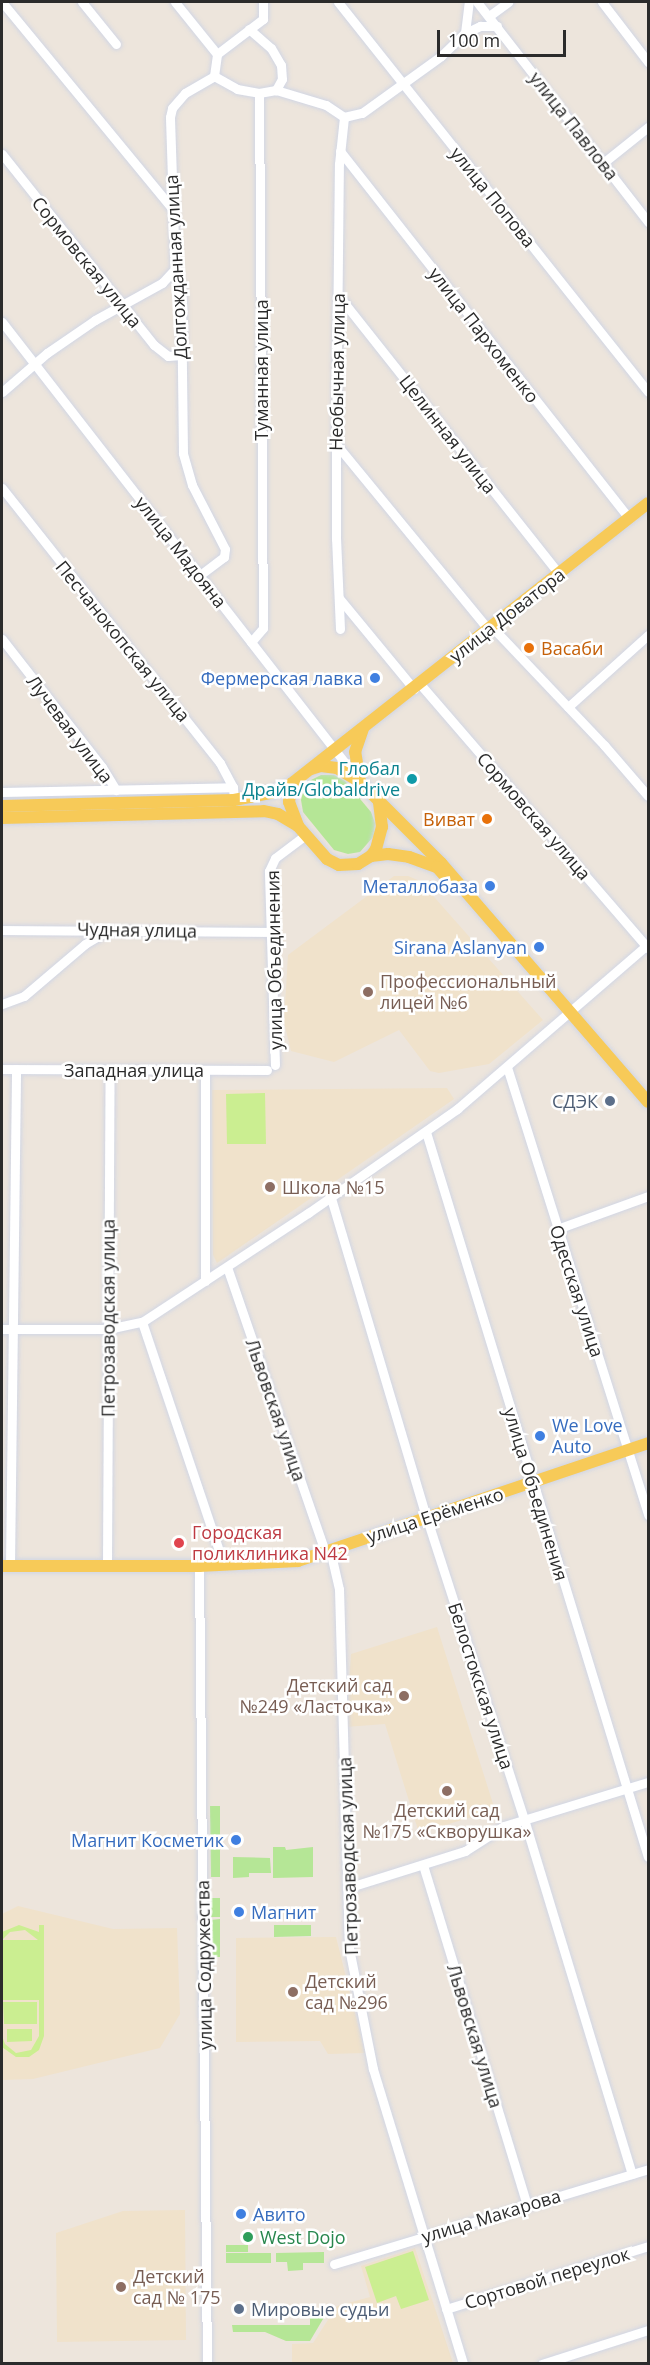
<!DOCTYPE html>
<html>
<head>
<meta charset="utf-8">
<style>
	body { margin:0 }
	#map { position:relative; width:650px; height:2365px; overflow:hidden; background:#ede5dc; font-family:"Open Sans",sans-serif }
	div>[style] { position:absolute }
	.education>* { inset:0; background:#f0e2cb }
	.green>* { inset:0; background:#b5e696 }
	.pitch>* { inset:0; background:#cbee91 }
	.roads { filter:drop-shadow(0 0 2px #d1d6e4) drop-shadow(0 0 2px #d1d6e4) }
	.minor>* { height:9px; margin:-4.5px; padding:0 4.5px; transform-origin:4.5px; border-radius:4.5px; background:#fff }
	.major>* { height:12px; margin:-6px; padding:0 6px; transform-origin:6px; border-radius:6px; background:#f7ca58 }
	.dots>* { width:16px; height:16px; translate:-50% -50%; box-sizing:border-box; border:3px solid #fff; border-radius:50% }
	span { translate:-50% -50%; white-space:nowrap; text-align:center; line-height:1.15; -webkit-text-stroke:5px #fff; paint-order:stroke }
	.street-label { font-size:18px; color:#2b2b2b }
	.food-label { font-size:18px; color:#c56008 }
	.left { translate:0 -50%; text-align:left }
	.right { translate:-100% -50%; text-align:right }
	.shop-label { font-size:18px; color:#366cbe }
	.culture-label { font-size:18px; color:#0d838f }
	.education-label { font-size:18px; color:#785e54 }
	.service-label { font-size:18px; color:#4e5e75 }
	.health-label { font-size:18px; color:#be3a42 }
	.leisure-label { font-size:18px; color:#27864d }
	.frame { position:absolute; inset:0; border:3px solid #2b2b2b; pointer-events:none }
	.scale { position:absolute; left:437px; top:30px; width:129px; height:27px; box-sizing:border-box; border:3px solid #2b2b2b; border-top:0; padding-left:8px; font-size:18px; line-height:21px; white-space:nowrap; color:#2b2b2b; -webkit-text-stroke:4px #fff; paint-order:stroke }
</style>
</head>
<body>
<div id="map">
	<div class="education">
		<i style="clip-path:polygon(394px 876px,408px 876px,420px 881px,543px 1020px,489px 1064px,439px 1073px,430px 1071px,399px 1030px,334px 1062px,291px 1051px,284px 1022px,288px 955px)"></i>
		<i style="clip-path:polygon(447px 1088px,454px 1099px,217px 1263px,213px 1255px,212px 1090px)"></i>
		<i style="clip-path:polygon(437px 1627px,495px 1810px,419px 1833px,385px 1724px,346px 1727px,351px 1654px)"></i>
		<i style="clip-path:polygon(18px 1906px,113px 1929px,177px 1928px,180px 2014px,160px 2048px,33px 2079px,2px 2080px,2px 1914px)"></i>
		<i style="clip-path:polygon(336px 1937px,365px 2053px,328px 2054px,320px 2041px,236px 2042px,236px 1938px)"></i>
		<i style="clip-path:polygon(185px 2210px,186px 2340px,57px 2342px,56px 2233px,123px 2211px)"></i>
		<i style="clip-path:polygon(415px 2248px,453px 2363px,292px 2363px,292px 2344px,313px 2343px,337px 2306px,370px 2297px,361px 2266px)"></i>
	</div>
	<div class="green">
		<i style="clip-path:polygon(321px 775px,334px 775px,345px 781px,371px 812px,375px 823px,374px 836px,360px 852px,348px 854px,334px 850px,303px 812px,301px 800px,304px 789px,311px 780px)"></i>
		<i style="clip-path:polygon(210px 1806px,220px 1806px,220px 1877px,211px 1877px)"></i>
		<i style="clip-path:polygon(273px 1847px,285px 1847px,286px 1850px,313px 1847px,313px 1877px,273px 1878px)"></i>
		<i style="clip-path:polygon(233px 1857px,270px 1858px,271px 1873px,249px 1873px,249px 1877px,233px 1878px)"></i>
		<i style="clip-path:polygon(211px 1898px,220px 1898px,220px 1917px,211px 1917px)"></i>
		<i style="clip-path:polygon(220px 1919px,220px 1957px,211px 1957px,211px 1920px)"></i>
		<i style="clip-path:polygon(274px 1925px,311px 1925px,311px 1936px,274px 1937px)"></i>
		<i style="clip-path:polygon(226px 2245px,248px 2245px,248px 2252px,226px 2252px)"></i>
		<i style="clip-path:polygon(324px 2252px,324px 2263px,303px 2263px,303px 2270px,288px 2271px,287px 2262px,276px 2262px,276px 2253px)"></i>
		<i style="clip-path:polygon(226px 2253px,271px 2253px,271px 2263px,226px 2263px)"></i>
		<i style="clip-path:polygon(310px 2314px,326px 2314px,310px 2341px,286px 2341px,265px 2332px,233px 2332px,232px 2325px,310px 2325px)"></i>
	</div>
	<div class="pitch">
		<i style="clip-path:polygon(265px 1093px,266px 1144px,227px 1144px,226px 1094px)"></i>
		<i style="clip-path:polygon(evenodd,2px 1923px,2px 1932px,19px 1925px,39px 1932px,39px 1925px,44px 1925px,44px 2036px,39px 2050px,29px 2057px,16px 2057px,2px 2047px,2px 1923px,25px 1930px,38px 1940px,2px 1940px,10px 1932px,25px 1930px,2px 1923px,2px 2000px,39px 2000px,39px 2036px,31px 2050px,16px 2053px,5px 2044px,2px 2036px,2px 2000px)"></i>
		<i style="clip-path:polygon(3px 2002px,37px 2002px,37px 2024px,4px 2024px)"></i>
		<i style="clip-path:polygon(7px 2029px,32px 2029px,32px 2041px,7px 2042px)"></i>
		<i style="clip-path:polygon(413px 2251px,429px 2300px,401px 2309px,396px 2296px,377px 2303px,365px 2267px)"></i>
	</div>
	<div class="roads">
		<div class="minor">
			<i style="left:2px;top:2px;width:267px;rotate:50.5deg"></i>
			<i style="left:82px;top:2px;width:54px;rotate:51deg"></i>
			<i style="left:175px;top:2px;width:67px;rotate:51.1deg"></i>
			<i style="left:338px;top:2px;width:498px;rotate:51.5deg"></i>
			<i style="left:477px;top:2px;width:279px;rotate:52.1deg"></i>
			<i style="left:602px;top:2px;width:76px;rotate:52.5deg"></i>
			<i style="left:489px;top:16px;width:24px;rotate:-36deg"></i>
			<i style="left:249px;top:29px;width:29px;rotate:41deg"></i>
			<i style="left:271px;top:48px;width:20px;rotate:60deg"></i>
			<i style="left:281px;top:65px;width:14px;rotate:86deg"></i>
			<i style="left:282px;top:79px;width:13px;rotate:119deg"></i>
			<i style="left:465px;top:33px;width:17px;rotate:-25deg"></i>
			<i style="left:480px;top:26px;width:17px"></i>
			<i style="left:214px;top:76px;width:22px;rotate:-82deg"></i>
			<i style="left:217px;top:54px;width:58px;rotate:-37.3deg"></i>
			<i style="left:263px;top:19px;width:17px;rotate:-90deg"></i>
			<i style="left:344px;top:117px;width:18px;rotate:-13deg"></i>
			<i style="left:362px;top:113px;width:97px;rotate:-35.8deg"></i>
			<i style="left:441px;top:56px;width:33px;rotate:-44deg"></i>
			<i style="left:465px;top:33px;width:31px;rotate:-83deg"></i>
			<i style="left:340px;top:151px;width:467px;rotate:51.8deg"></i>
			<i style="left:2px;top:154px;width:244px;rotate:51.5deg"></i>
			<i style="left:154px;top:345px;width:18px;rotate:38deg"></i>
			<i style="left:168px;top:356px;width:13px;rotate:-4deg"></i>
			<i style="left:603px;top:163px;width:58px;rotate:-38.7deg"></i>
			<i style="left:338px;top:295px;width:356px;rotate:51.6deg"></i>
			<i style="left:2px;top:322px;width:576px;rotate:52.12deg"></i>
			<i style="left:2px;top:392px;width:60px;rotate:-40.9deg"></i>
			<i style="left:47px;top:353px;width:58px;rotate:-34.5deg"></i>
			<i style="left:95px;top:320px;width:77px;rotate:-28.9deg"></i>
			<i style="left:162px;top:283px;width:19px;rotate:-47deg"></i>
			<i style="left:336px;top:444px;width:239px;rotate:50.6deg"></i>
			<i style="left:2px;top:488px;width:351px;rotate:51.6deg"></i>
			<i style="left:220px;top:763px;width:27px;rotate:62deg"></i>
			<i style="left:233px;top:787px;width:13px;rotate:86deg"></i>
			<i style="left:200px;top:575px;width:30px;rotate:-37deg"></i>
			<i style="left:224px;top:557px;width:8px;rotate:-83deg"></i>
			<i style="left:225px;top:549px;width:72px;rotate:-117.3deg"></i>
			<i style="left:192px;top:485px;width:33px;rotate:-106deg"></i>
			<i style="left:183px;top:453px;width:162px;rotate:-90.7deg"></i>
			<i style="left:181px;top:291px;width:23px;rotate:-105deg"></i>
			<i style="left:175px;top:269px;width:152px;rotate:-91.9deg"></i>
			<i style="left:170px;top:117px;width:9px;rotate:-77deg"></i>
			<i style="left:172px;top:108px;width:20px;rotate:-49deg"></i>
			<i style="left:185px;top:93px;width:34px;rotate:-30deg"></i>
			<i style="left:214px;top:76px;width:26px;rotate:29deg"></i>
			<i style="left:237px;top:89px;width:22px;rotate:10deg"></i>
			<i style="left:259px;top:93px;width:17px;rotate:-10deg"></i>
			<i style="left:276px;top:90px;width:52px;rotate:16.7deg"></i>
			<i style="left:326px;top:105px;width:22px;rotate:34deg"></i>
			<i style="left:339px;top:598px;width:118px;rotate:50.5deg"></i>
			<i style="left:492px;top:627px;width:163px;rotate:46.5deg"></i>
			<i style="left:604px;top:745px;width:67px;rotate:49.2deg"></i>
			<i style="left:340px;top:629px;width:90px;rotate:-92.5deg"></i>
			<i style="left:336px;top:539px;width:95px;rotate:-90deg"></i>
			<i style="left:336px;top:444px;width:280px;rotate:-89.4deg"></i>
			<i style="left:339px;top:164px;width:47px;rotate:-83.9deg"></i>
			<i style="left:2px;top:639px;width:162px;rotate:52deg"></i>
			<i style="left:102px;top:767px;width:27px;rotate:59deg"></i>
			<i style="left:251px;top:642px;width:18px;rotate:-49deg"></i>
			<i style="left:263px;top:628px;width:535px;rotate:-90.43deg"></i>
			<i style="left:420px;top:684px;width:349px;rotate:49.2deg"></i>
			<i style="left:568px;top:707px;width:108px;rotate:-42deg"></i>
			<i style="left:2px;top:792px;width:231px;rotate:-1.2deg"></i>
			<i style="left:2px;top:930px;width:270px;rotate:0.4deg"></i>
			<i style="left:2px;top:1004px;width:23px;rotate:-20deg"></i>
			<i style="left:24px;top:996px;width:80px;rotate:-40.4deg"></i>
			<i style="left:85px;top:944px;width:26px;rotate:-31deg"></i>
			<i style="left:275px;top:1065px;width:194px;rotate:-91.8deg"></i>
			<i style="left:269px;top:871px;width:14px;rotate:-65deg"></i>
			<i style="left:275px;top:858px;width:38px;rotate:-37deg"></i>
			<i style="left:507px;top:1067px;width:470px;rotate:72.5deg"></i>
			<i style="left:2px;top:1069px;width:265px;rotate:0.2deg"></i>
			<i style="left:205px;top:1070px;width:211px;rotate:90deg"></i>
			<i style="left:426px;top:1132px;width:758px;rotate:72.98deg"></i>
			<i style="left:331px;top:1198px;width:332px;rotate:73.4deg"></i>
			<i style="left:426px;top:1516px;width:318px;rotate:72.1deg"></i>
			<i style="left:524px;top:1819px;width:371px;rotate:73.1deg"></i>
			<i style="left:557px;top:1229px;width:97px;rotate:-19.9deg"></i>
			<i style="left:227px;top:1267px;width:301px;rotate:71deg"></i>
			<i style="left:142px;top:1322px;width:256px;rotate:71.4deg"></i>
			<i style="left:2px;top:1329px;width:106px"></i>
			<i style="left:108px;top:1329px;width:35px;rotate:-12deg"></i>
			<i style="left:142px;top:1322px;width:199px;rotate:-33.3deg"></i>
			<i style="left:308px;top:1213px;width:182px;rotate:-34.9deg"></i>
			<i style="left:457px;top:1109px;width:252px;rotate:-40.8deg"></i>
			<i style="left:330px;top:1550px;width:40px;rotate:77deg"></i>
			<i style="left:339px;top:1589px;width:359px;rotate:88.4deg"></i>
			<i style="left:349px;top:1948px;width:123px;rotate:78.8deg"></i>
			<i style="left:373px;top:2069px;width:308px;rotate:73deg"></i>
			<i style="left:10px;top:1566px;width:497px;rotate:-89.3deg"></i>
			<i style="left:107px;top:1566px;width:496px;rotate:-89.7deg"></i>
			<i style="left:199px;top:1566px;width:798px;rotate:89.43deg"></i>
			<i style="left:423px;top:1865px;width:357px;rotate:73deg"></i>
			<i style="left:347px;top:1888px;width:124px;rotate:-17.4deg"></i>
			<i style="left:465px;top:1851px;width:46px;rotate:-32.7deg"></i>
			<i style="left:504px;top:1826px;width:151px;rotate:-17deg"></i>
			<i style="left:334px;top:2264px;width:328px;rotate:-16.8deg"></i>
			<i style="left:446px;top:2309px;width:212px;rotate:-17.3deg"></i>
			<i style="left:542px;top:2364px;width:111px;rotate:-17.8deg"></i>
		</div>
		<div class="major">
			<i style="left:311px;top:769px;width:10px;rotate:-17deg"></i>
			<i style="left:321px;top:766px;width:16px;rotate:7deg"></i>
			<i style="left:337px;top:768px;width:27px;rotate:31deg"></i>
			<i style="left:360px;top:782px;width:115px;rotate:45deg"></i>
			<i style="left:441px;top:863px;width:316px;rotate:49.1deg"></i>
			<i style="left:360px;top:782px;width:30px;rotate:-99deg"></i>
			<i style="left:355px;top:752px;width:24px;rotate:-71deg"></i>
			<i style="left:291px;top:784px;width:18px;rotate:96deg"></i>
			<i style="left:289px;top:802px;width:26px;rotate:69deg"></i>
			<i style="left:298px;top:826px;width:44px;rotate:48.7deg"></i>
			<i style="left:327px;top:859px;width:13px;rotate:27deg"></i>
			<i style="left:339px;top:865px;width:19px;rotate:-3deg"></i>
			<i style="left:358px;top:864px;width:15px;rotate:-32deg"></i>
			<i style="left:371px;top:856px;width:9px;rotate:-54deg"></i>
			<i style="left:376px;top:849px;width:23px;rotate:-75deg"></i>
			<i style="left:382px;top:827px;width:24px;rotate:-97deg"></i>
			<i style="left:2px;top:806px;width:232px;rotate:-1.5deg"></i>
			<i style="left:234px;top:800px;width:38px;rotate:-11deg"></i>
			<i style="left:271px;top:793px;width:22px;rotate:-24deg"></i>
			<i style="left:291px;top:784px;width:454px;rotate:-38.2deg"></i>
			<i style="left:2px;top:818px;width:262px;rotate:-1.5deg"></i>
			<i style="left:264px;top:811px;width:14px;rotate:12deg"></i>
			<i style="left:278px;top:814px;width:23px;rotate:31deg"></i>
			<i style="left:371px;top:856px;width:17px;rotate:-7deg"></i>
			<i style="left:388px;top:854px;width:21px;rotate:8deg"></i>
			<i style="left:409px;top:857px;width:30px;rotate:20deg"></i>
			<i style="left:437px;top:867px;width:9px;rotate:49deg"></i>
			<i style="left:2px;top:1566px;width:197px"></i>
			<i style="left:199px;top:1566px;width:99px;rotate:-2.9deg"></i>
			<i style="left:298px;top:1561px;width:369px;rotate:-18.6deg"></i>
		</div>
	</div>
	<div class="dots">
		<i style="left:529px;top:648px;background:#e8710a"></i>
		<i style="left:375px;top:678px;background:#3f7fe0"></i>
		<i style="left:412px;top:779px;background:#0f9aa8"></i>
		<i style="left:487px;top:819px;background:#e8710a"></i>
		<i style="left:490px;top:886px;background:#3f7fe0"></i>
		<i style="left:539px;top:947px;background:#3f7fe0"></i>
		<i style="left:368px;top:992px;background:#8d6e63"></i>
		<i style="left:610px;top:1101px;background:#5c6f8a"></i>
		<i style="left:270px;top:1187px;background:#8d6e63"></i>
		<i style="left:540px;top:1436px;background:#3f7fe0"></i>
		<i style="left:179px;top:1543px;background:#e0444e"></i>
		<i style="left:404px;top:1696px;background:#8d6e63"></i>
		<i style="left:447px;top:1791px;background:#8d6e63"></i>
		<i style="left:236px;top:1840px;background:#3f7fe0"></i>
		<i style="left:239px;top:1912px;background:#3f7fe0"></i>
		<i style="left:293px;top:1992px;background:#8d6e63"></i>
		<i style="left:241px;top:2214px;background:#3f7fe0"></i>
		<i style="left:248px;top:2237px;background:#2e9e5b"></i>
		<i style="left:121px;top:2287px;background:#8d6e63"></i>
		<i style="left:239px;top:2309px;background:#5c6f8a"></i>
	</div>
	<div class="street-label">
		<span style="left:574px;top:126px;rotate:52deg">улица Павлова</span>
		<span style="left:493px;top:197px;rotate:51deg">улица Попова</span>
		<span style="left:87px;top:262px;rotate:51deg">Сормовская улица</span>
		<span style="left:176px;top:267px;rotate:-93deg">Долгожданная улица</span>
		<span style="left:484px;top:335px;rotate:52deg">улица Пархоменко</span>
		<span style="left:261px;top:370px;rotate:-90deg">Туманная улица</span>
		<span style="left:337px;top:372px;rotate:-89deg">Необычная улица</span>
		<span style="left:448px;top:434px;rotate:52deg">Целинная улица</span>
		<span style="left:181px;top:552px;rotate:52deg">улица Мадояна</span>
		<span style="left:507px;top:615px;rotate:-38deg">улица Доватора</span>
		<span style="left:123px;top:641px;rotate:51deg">Песчанокопская улица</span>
		<span style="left:70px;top:729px;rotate:53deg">Лучевая улица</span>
		<span style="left:534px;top:816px;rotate:49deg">Сормовская улица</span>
		<span style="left:137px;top:930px;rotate:1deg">Чудная улица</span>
		<span style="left:274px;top:960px;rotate:-91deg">улица Объединения</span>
		<span style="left:134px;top:1070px">Западная улица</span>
		<span style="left:577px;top:1291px;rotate:72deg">Одесская улица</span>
		<span style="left:108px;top:1318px;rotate:-90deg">Петрозаводская улица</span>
		<span style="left:276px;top:1410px;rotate:71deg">Львовская улица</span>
		<span style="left:536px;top:1494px;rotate:73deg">улица Объединения</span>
		<span style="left:435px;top:1515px;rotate:-18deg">улица Ерёменко</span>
		<span style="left:481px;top:1686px;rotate:72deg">Белостокская улица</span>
		<span style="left:348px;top:1856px;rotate:-92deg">Петрозаводская улица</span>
		<span style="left:204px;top:1965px;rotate:-91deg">улица Содружества</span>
		<span style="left:475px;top:2036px;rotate:73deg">Львовская улица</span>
		<span style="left:491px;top:2216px;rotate:-17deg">улица Макарова</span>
		<span style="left:547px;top:2278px;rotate:-17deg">Сортовой переулок</span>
	</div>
	<div class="food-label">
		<span class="left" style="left:541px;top:648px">Васаби</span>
		<span class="right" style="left:475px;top:819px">Виват</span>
	</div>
	<div class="shop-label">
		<span class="right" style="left:363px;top:678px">Фермерская лавка</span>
		<span class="right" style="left:478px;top:886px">Металлобаза</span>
		<span class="right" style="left:527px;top:947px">Sirana Aslanyan</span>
		<span class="left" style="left:552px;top:1436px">We Love<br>Auto</span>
		<span class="right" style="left:224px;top:1840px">Магнит Косметик</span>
		<span class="left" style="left:251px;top:1912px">Магнит</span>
		<span class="left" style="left:253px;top:2214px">Авито</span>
	</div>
	<div class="culture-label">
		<span class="right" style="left:400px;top:779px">Глобал<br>Драйв/Globaldrive</span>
	</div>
	<div class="education-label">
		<span class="left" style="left:380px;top:992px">Профессиональный<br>лицей №6</span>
		<span class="left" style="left:282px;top:1187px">Школа №15</span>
		<span class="right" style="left:392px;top:1696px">Детский сад<br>№249 «Ласточка»</span>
		<span style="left:447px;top:1821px">Детский сад<br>№175 «Скворушка»</span>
		<span class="left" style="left:305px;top:1992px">Детский<br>сад №296</span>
		<span class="left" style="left:133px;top:2287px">Детский<br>сад № 175</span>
	</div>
	<div class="service-label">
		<span class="right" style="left:598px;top:1101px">СДЭК</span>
		<span class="left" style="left:251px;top:2309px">Мировые судьи</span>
	</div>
	<div class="health-label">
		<span class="left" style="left:192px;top:1543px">Городская<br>поликлиника N42</span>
	</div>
	<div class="leisure-label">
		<span class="left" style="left:260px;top:2237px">West Dojo</span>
	</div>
	<div class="frame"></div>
	<div class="scale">100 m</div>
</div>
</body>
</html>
